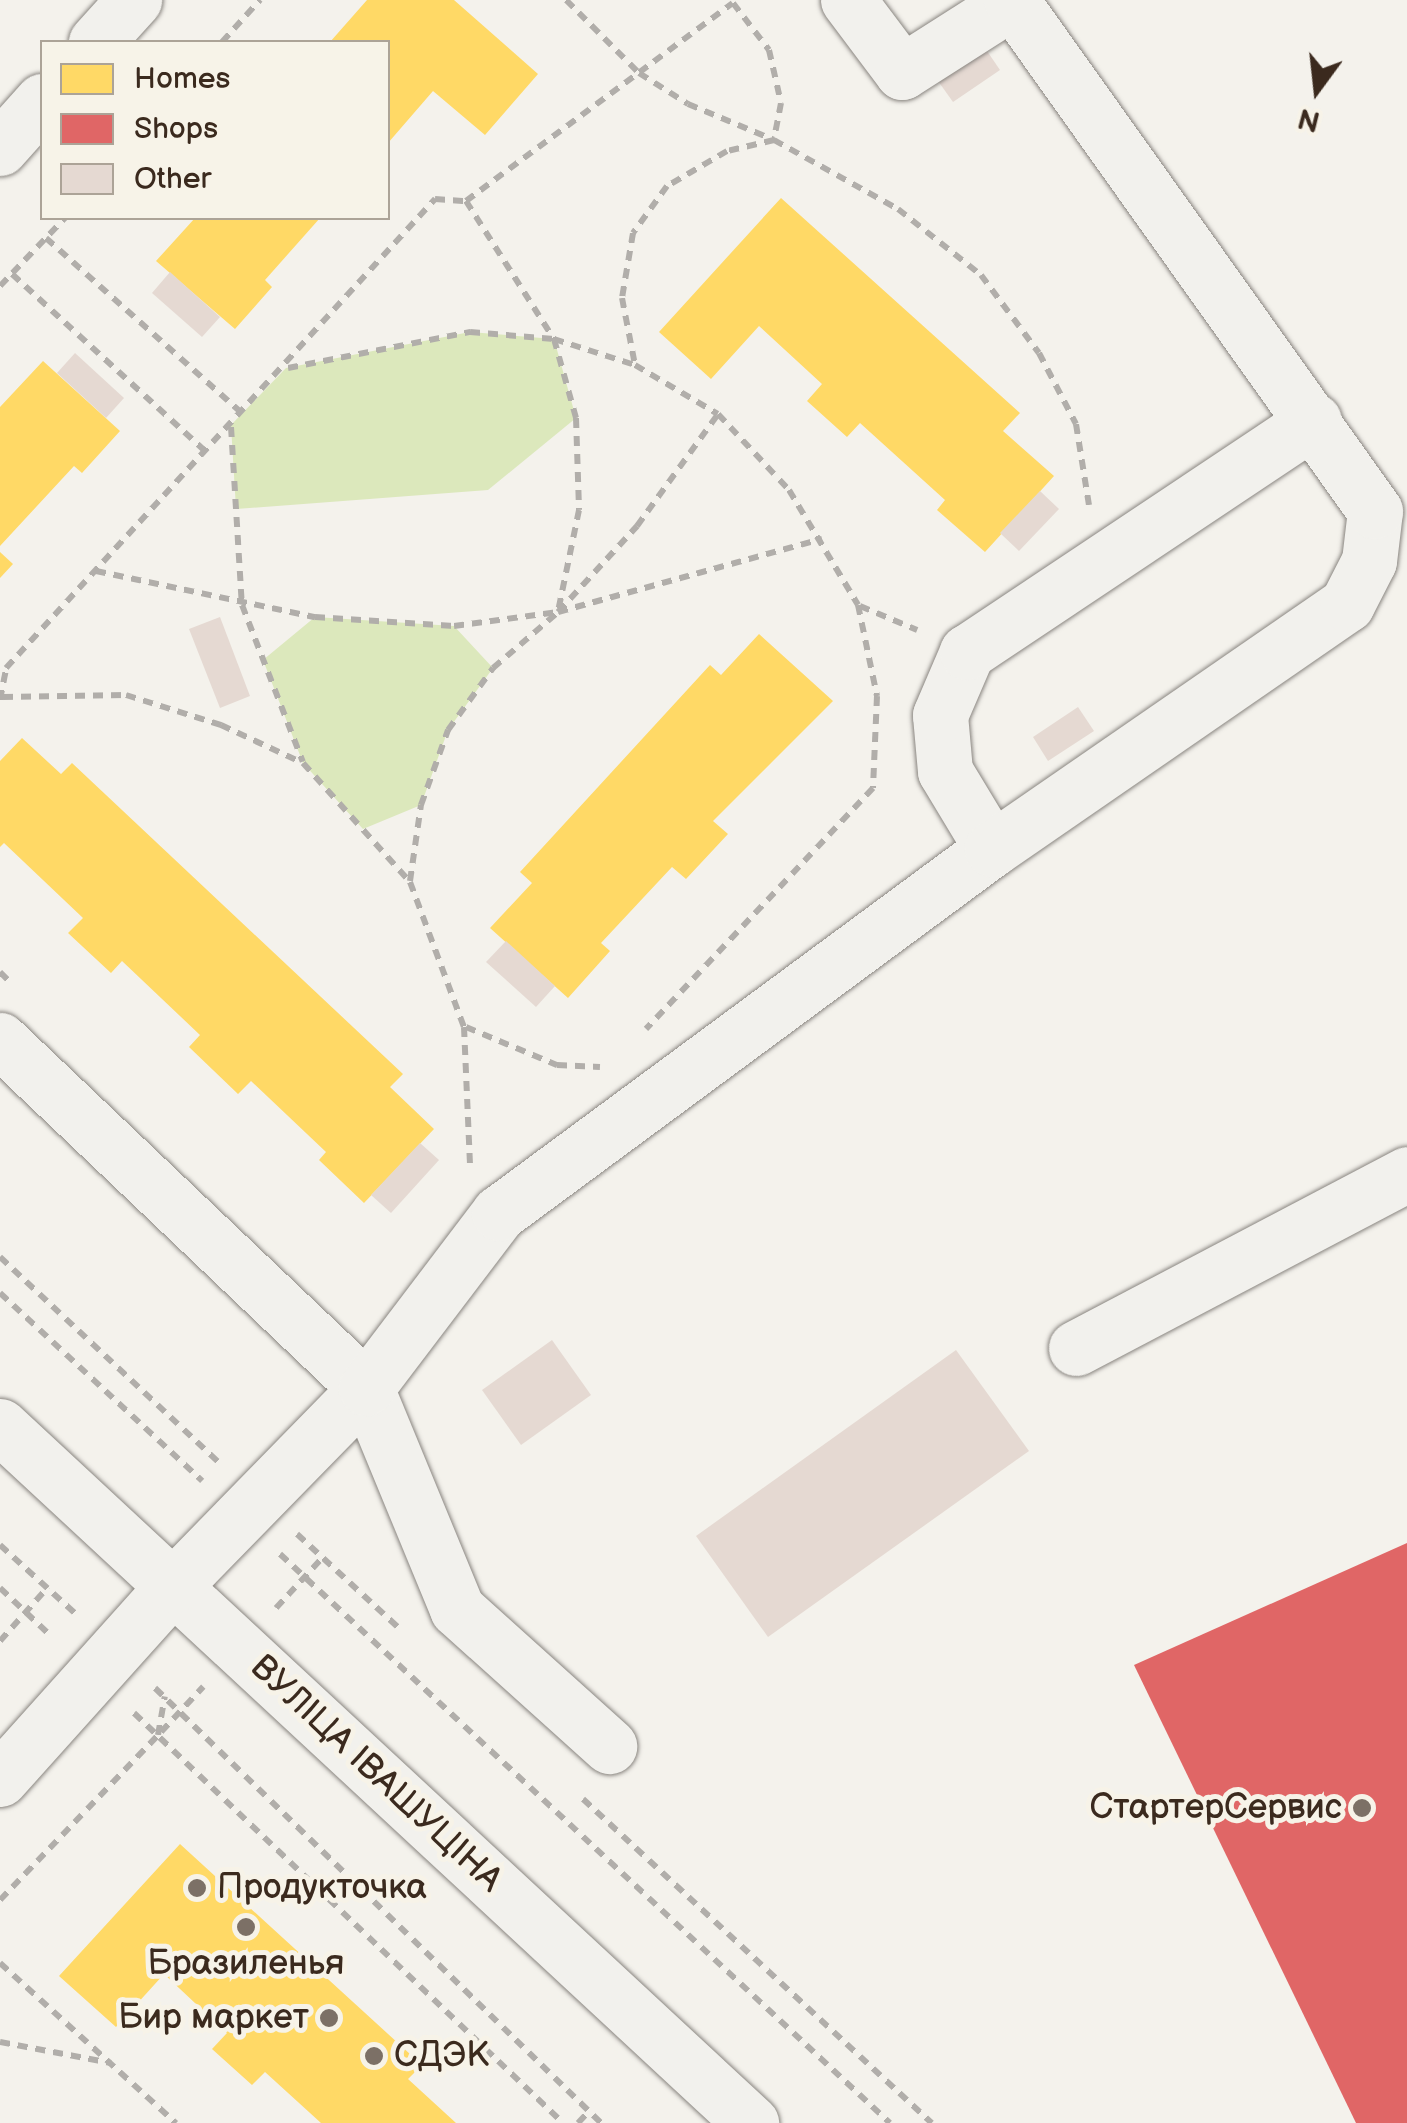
<!DOCTYPE html>
<html>
<head>
<meta charset="utf-8">
<style>
	body { margin:0 }
	#map { position:relative; width:1407px; height:2123px; overflow:hidden; background:#f4f2ec; font-family:"Balsamiq Sans",sans-serif }
	div>[style] { position:absolute }
	.green>* { inset:0; background:#dce8bc }
	.homes>* { inset:0; background:#ffd966 }
	.shops>* { inset:0; background:#e06666 }
	.building>* { inset:0; background:#e5d9d2 }
	.path>* { height:6px; margin-top:-3px; transform-origin:0; background:repeating-linear-gradient(90deg,#b1aeaa 0 10px,transparent 0 18px) }
	.roads { filter:drop-shadow(0 0 2px #898580) drop-shadow(0 0 2px #898580) }
	.minor>* { height:55px; margin:-27.5px; padding:0 27.5px; transform-origin:27.5px; border-radius:27.5px; background:#f2f1ed }
	.dots>* { width:28px; height:28px; translate:-50% -50%; box-sizing:border-box; border:5px solid #f7f3e8; border-radius:50% }
	span { translate:-50% -50%; white-space:nowrap; text-align:center; line-height:1.15; -webkit-text-stroke:10px #f7f3e8; paint-order:stroke }
	.street-label { font-size:35px; color:#3b2a1e }
	.poi-label { font-size:35px; color:#3b2a1e }
	.right { translate:-100% -50%; text-align:right }
	.left { translate:0 -50%; text-align:left }
	.legend { position:absolute; left:40px; top:40px; width:350px; height:180px; box-sizing:border-box; background:#f7f3e8; border:2px solid #aca397; margin:0; padding:12px 18px; list-style:none; font-size:30px; color:#3b2a1e }
	.legend li { display:flex; align-items:center; gap:20px; height:50px }
	.legend b { width:50px; border:2px solid #aca397 }
	.north { position:absolute; left:1267px; top:40px; width:100px; height:100px; -webkit-text-stroke:8px #f7f3e8; paint-order:stroke; rotate:195deg; font-size:28px; font-weight:700; line-height:40px; text-align:center; color:#3b2a1e }
	.north::after { content:''; display:block; margin:auto; width:35px; height:45px; background:#3b2a1e; clip-path:polygon(50% 0,100% 100%,50% 72%,0 100%) }
</style>
</head>
<body>
<div id="map">
	<div class="green">
		<i style="clip-path:polygon(470px 332px,554px 339px,576px 418px,488px 490px,236px 509px,231px 425px,286px 368px)"></i>
		<i style="clip-path:polygon(315px 617px,454px 626px,493px 668px,448px 730px,421px 805px,363px 829px,303px 763px,263px 660px)"></i>
	</div>
	<div class="homes">
		<i style="clip-path:polygon(367px 0,454px 0,538px 74px,485px 135px,433px 91px,388px 143px,388px 42px,330px 42px)"></i>
		<i style="clip-path:polygon(781px 198px,1020px 413px,1003px 431px,1054px 476px,985px 552px,937px 510px,945px 500px,860px 423px,847px 437px,807px 401px,822px 384px,759px 326px,711px 379px,659px 332px)"></i>
		<i style="clip-path:polygon(195px 218px,320px 218px,265px 280px,272px 287px,235px 329px,156px 261px)"></i>
		<i style="clip-path:polygon(43px 361px,120px 431px,82px 473px,74px 466px,0 546px,0 407px)"></i>
		<i style="clip-path:polygon(0 552px,13px 564px,0 578px)"></i>
		<i style="clip-path:polygon(759px 634px,833px 701px,713px 821px,728px 834px,686px 879px,672px 867px,601px 943px,610px 951px,568px 998px,490px 928px,532px 883px,520px 872px,710px 665px,721px 675px)"></i>
		<i style="clip-path:polygon(22px 738px,61px 774px,72px 763px,403px 1074px,390px 1087px,434px 1129px,364px 1203px,319px 1160px,326px 1152px,251px 1081px,238px 1094px,189px 1047px,200px 1035px,122px 961px,111px 973px,68px 933px,83px 918px,4px 843px,0 847px,0 761px)"></i>
		<i style="clip-path:polygon(180px 1844px,422px 2065px,408px 2079px,456px 2123px,321px 2123px,265px 2072px,252px 2085px,212px 2049px,227px 2033px,164px 1974px,116px 2027px,59px 1976px)"></i>
	</div>
	<div class="shops">
		<i style="clip-path:polygon(1407px 1543px,1407px 2123px,1356px 2123px,1134px 1665px)"></i>
	</div>
	<div class="building">
		<i style="clip-path:polygon(985px 48px,1000px 70px,953px 102px,938px 81px)"></i>
		<i style="clip-path:polygon(170px 272px,220px 317px,202px 337px,152px 293px)"></i>
		<i style="clip-path:polygon(75px 353px,124px 398px,106px 418px,57px 373px)"></i>
		<i style="clip-path:polygon(1040px 491px,1059px 509px,1019px 551px,1000px 533px)"></i>
		<i style="clip-path:polygon(220px 617px,250px 696px,220px 708px,189px 629px)"></i>
		<i style="clip-path:polygon(1078px 707px,1094px 731px,1048px 761px,1033px 737px)"></i>
		<i style="clip-path:polygon(506px 941px,555px 986px,536px 1007px,486px 962px)"></i>
		<i style="clip-path:polygon(420px 1143px,439px 1160px,391px 1213px,371px 1195px)"></i>
		<i style="clip-path:polygon(552px 1340px,591px 1395px,521px 1445px,482px 1390px)"></i>
		<i style="clip-path:polygon(956px 1350px,1029px 1451px,768px 1637px,696px 1536px)"></i>
	</div>
	<div class="path">
		<i style="left:566px;top:0;width:103px;rotate:45deg"></i>
		<i style="left:639px;top:73px;width:58px;rotate:32.3deg"></i>
		<i style="left:688px;top:104px;width:93px;rotate:22.7deg"></i>
		<i style="left:774px;top:140px;width:142px;rotate:29.1deg"></i>
		<i style="left:898px;top:209px;width:106px;rotate:38.5deg"></i>
		<i style="left:981px;top:275px;width:97px;rotate:53.4deg"></i>
		<i style="left:1039px;top:353px;width:80px;rotate:62.5deg"></i>
		<i style="left:1076px;top:424px;width:82px;rotate:80.9deg"></i>
		<i style="left:222px;top:42px;width:57px;rotate:-47.9deg"></i>
		<i style="left:466px;top:201px;width:332px;rotate:-36.6deg"></i>
		<i style="left:733px;top:3px;width:59px;rotate:52.5deg"></i>
		<i style="left:769px;top:50px;width:54px;rotate:77.2deg"></i>
		<i style="left:781px;top:103px;width:38px;rotate:101deg"></i>
		<i style="left:774px;top:140px;width:48px;rotate:166.8deg"></i>
		<i style="left:727px;top:151px;width:69px;rotate:149.7deg"></i>
		<i style="left:667px;top:186px;width:58px;rotate:125.9deg"></i>
		<i style="left:633px;top:233px;width:66px;rotate:99.6deg"></i>
		<i style="left:622px;top:298px;width:68px;rotate:79deg"></i>
		<i style="left:46px;top:238px;width:263px;rotate:41.8deg"></i>
		<i style="left:12px;top:274px;width:263px;rotate:42.5deg"></i>
		<i style="left:0;top:286px;width:94px;rotate:-46.3deg"></i>
		<i style="left:288px;top:368px;width:186px;rotate:-11.2deg"></i>
		<i style="left:470px;top:332px;width:84px;rotate:4.8deg"></i>
		<i style="left:554px;top:339px;width:82px;rotate:74.4deg"></i>
		<i style="left:576px;top:418px;width:92px;rotate:88.1deg"></i>
		<i style="left:579px;top:510px;width:103px;rotate:101.7deg"></i>
		<i style="left:231px;top:427px;width:178px;rotate:86.5deg"></i>
		<i style="left:242px;top:605px;width:168px;rotate:68.8deg"></i>
		<i style="left:96px;top:571px;width:224px;rotate:11.9deg"></i>
		<i style="left:315px;top:617px;width:139px;rotate:3.7deg"></i>
		<i style="left:454px;top:626px;width:105px;rotate:-7.7deg"></i>
		<i style="left:558px;top:612px;width:274px;rotate:-15.5deg"></i>
		<i style="left:860px;top:606px;width:62px;rotate:22.8deg"></i>
		<i style="left:3px;top:697px;width:123px;rotate:-0.9deg"></i>
		<i style="left:126px;top:695px;width:100px;rotate:17.5deg"></i>
		<i style="left:221px;top:725px;width:90px;rotate:24.9deg"></i>
		<i style="left:303px;top:763px;width:160px;rotate:48deg"></i>
		<i style="left:410px;top:882px;width:155px;rotate:69.6deg"></i>
		<i style="left:464px;top:1027px;width:140px;rotate:87.5deg"></i>
		<i style="left:0;top:700px;width:33px;rotate:-79deg"></i>
		<i style="left:6px;top:668px;width:636px;rotate:-47.55deg"></i>
		<i style="left:435px;top:199px;width:31px;rotate:4deg"></i>
		<i style="left:466px;top:201px;width:164px;rotate:57.5deg"></i>
		<i style="left:554px;top:339px;width:85px;rotate:17.8deg"></i>
		<i style="left:635px;top:365px;width:96px;rotate:30.6deg"></i>
		<i style="left:718px;top:414px;width:104px;rotate:46.9deg"></i>
		<i style="left:789px;top:490px;width:134px;rotate:59deg"></i>
		<i style="left:858px;top:605px;width:93px;rotate:78.2deg"></i>
		<i style="left:877px;top:696px;width:92px;rotate:92.5deg"></i>
		<i style="left:873px;top:788px;width:331px;rotate:133.3deg"></i>
		<i style="left:410px;top:881px;width:77px;rotate:-81.8deg"></i>
		<i style="left:421px;top:805px;width:80px;rotate:-70.2deg"></i>
		<i style="left:448px;top:730px;width:77px;rotate:-54deg"></i>
		<i style="left:493px;top:668px;width:86px;rotate:-40.7deg"></i>
		<i style="left:558px;top:612px;width:117px;rotate:-47.4deg"></i>
		<i style="left:637px;top:526px;width:138px;rotate:-54.1deg"></i>
		<i style="left:0;top:972px;width:17px;rotate:45deg"></i>
		<i style="left:466px;top:1027px;width:99px;rotate:22.7deg"></i>
		<i style="left:557px;top:1065px;width:43px;rotate:2.7deg"></i>
		<i style="left:0;top:1257px;width:299px;rotate:43.2deg"></i>
		<i style="left:0;top:1293px;width:276px;rotate:42.9deg"></i>
		<i style="left:297px;top:1534px;width:143px;rotate:42.7deg"></i>
		<i style="left:0;top:1545px;width:104px;rotate:42.3deg"></i>
		<i style="left:280px;top:1554px;width:834px;rotate:43.01deg"></i>
		<i style="left:0;top:1588px;width:70px;rotate:43.3deg"></i>
		<i style="left:276px;top:1608px;width:69px;rotate:-47.3deg"></i>
		<i style="left:0;top:1641px;width:72px;rotate:-48.4deg"></i>
		<i style="left:155px;top:1688px;width:623px;rotate:44.28deg"></i>
		<i style="left:134px;top:1713px;width:593px;rotate:43.7deg"></i>
		<i style="left:161px;top:1732px;width:62px;rotate:-47deg"></i>
		<i style="left:583px;top:1799px;width:476px;rotate:42.9deg"></i>
		<i style="left:0;top:1900px;width:228px;rotate:-46.2deg"></i>
		<i style="left:158px;top:1735px;width:39px;rotate:-80deg"></i>
		<i style="left:0;top:1963px;width:238px;rotate:42.3deg"></i>
		<i style="left:0;top:2042px;width:113px;rotate:10.7deg"></i>
		<i style="left:578px;top:2123px;width:16px;rotate:-47deg"></i>
	</div>
	<div class="roads">
		<div class="minor">
			<i style="left:848px;top:0;width:90px;rotate:53.1deg"></i>
			<i style="left:902px;top:72px;width:130px;rotate:-32.5deg"></i>
			<i style="left:96px;top:42px;width:57px;rotate:-47.9deg"></i>
			<i style="left:0;top:148px;width:63px;rotate:-48.2deg"></i>
			<i style="left:992px;top:849px;width:91px;rotate:-121.1deg"></i>
			<i style="left:945px;top:771px;width:56px;rotate:-95.1deg"></i>
			<i style="left:940px;top:715px;width:69px;rotate:-66.8deg"></i>
			<i style="left:967px;top:652px;width:417px;rotate:-33.7deg"></i>
			<i style="left:0;top:1040px;width:505px;rotate:43.56deg"></i>
			<i style="left:366px;top:1388px;width:239px;rotate:67.6deg"></i>
			<i style="left:457px;top:1609px;width:205px;rotate:42deg"></i>
			<i style="left:1076px;top:1348px;width:374px;rotate:-27.7deg"></i>
			<i style="left:0;top:1426px;width:1025px;rotate:42.86deg"></i>
			<i style="left:0;top:1779px;width:261px;rotate:-48.1deg"></i>
			<i style="left:174px;top:1585px;width:275px;rotate:-45.7deg"></i>
			<i style="left:366px;top:1388px;width:220px;rotate:-52.8deg"></i>
			<i style="left:499px;top:1213px;width:613px;rotate:-36.44deg"></i>
			<i style="left:992px;top:849px;width:431px;rotate:-34.6deg"></i>
			<i style="left:1347px;top:604px;width:48px;rotate:-62.9deg"></i>
			<i style="left:1369px;top:561px;width:50px;rotate:-83.2deg"></i>
			<i style="left:1375px;top:511px;width:627px;rotate:-125.46deg"></i>
		</div>
	</div>
	<div class="dots">
		<i style="left:1362px;top:1808px;background:#7c7066"></i>
		<i style="left:197px;top:1888px;background:#7c7066"></i>
		<i style="left:246px;top:1927px;background:#7c7066"></i>
		<i style="left:329px;top:2018px;background:#7c7066"></i>
		<i style="left:374px;top:2056px;background:#7c7066"></i>
	</div>
	<div class="street-label">
		<span style="left:376px;top:1774px;rotate:43deg">ВУЛІЦА ІВАШУЦІНА</span>
	</div>
	<div class="poi-label">
		<span class="right" style="left:1342px;top:1808px">СтартерСервис</span>
		<span class="left" style="left:217px;top:1888px">Продукточка</span>
		<span style="left:246px;top:1964px">Бразиленья</span>
		<span class="right" style="left:309px;top:2018px">Бир маркет</span>
		<span class="left" style="left:394px;top:2056px">СДЭК</span>
	</div>
	<ul class="legend">
	<li><b style="height:28px;background:#ffd966"></b>Homes</li>
	<li><b style="height:28px;background:#e06666"></b>Shops</li>
	<li><b style="height:28px;background:#e5d9d2"></b>Other</li>
	</ul>
	<div class="north">N</div>
</div>
</body>
</html>
